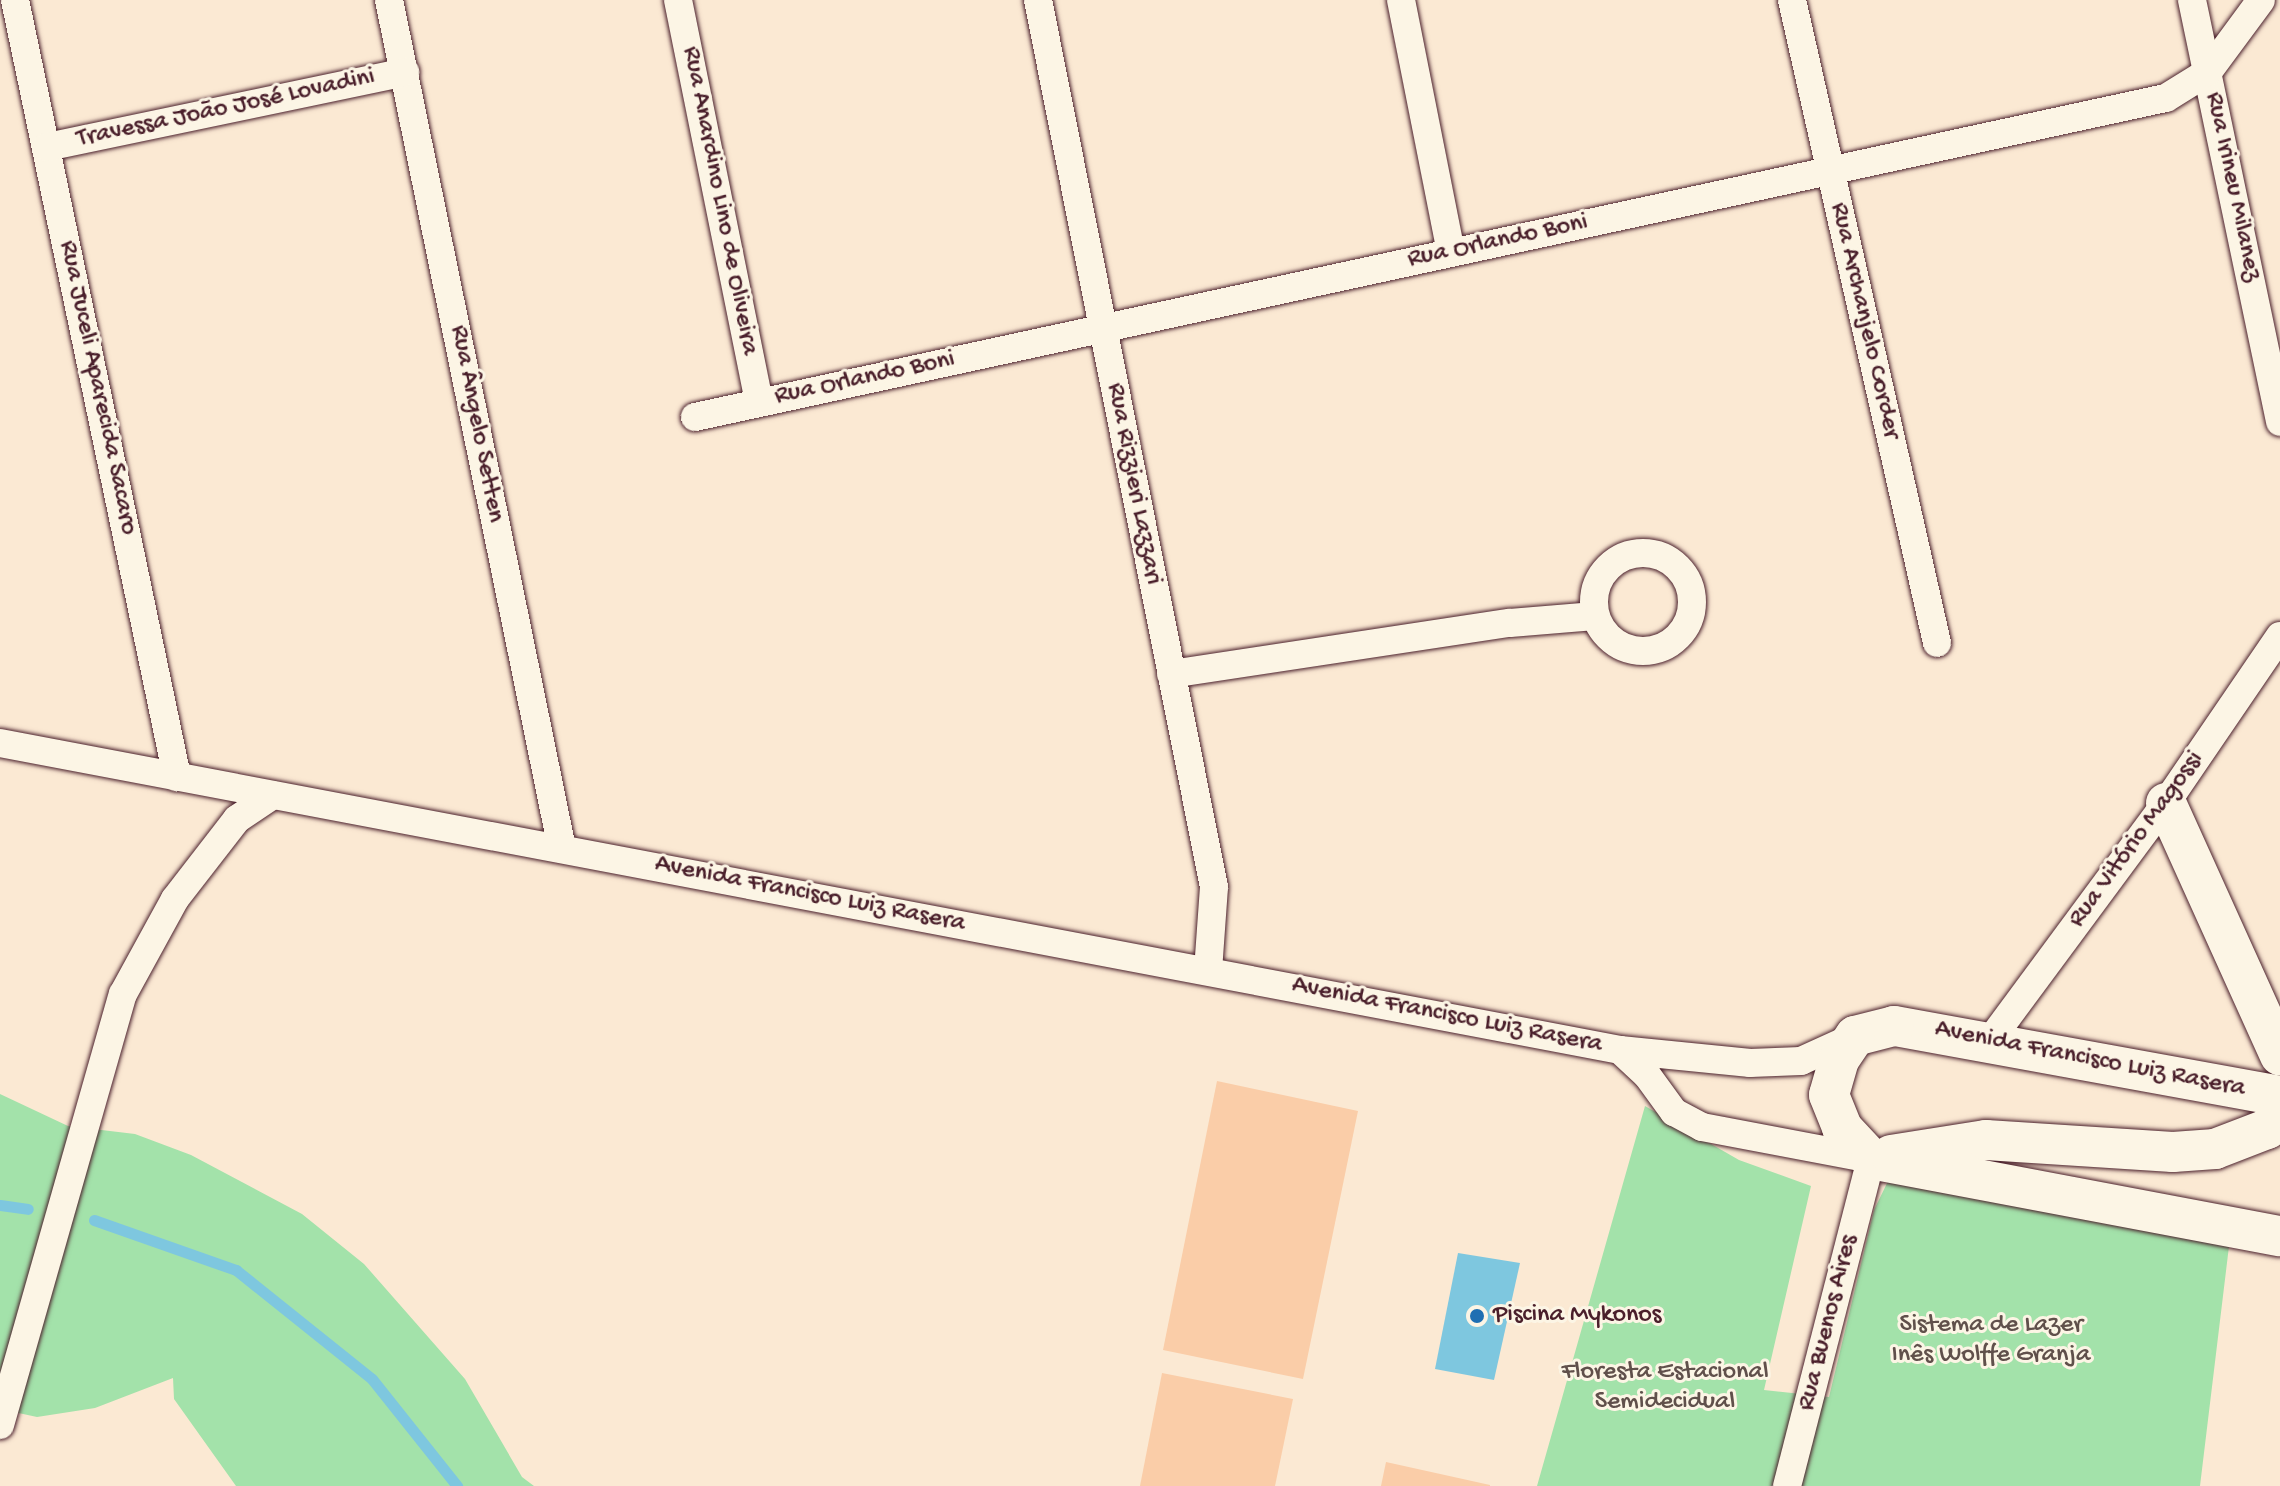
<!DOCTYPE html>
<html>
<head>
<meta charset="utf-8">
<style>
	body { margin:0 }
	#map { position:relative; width:2280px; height:1486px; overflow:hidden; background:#fbe9d3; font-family:"Gochi Hand",sans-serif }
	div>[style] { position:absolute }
	.green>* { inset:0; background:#a3e2aa }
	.water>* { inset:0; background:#7ec7df }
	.stream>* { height:11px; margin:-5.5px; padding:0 5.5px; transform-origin:5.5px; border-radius:5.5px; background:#7ec7df }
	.building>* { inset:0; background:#facda8 }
	.roads { filter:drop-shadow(0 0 2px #4a1f2b) drop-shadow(0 0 2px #4a1f2b) }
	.street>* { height:28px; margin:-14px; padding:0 14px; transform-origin:14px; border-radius:14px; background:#fcf5e5 }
	.street>.ring { margin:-14px; padding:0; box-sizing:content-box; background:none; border:28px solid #fcf5e5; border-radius:50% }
	.secondary>* { height:40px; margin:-20px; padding:0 20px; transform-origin:20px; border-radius:20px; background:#fcf5e5 }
	.dots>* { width:22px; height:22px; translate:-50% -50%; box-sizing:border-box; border:4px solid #fcf5e5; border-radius:50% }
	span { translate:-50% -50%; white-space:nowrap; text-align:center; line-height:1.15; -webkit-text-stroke:6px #fcf5e5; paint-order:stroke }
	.street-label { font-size:26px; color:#4a1f2b }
	.poi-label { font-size:26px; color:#4a1f2b }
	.left { translate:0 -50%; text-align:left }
	.park-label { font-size:26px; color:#60504b }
</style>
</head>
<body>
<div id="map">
	<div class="green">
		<i style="clip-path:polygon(0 1094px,68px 1126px,135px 1134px,191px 1155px,302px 1214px,364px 1264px,465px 1379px,522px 1477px,534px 1486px,236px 1486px,174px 1399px,173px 1378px,95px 1408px,37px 1417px,0 1409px)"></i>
		<i style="clip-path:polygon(1645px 1106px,1739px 1160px,1811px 1186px,1764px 1390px,1829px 1397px,1874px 1210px,1891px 1175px,2230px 1238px,2200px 1486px,1537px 1486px)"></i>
	</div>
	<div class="water">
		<i style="clip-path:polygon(1458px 1253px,1520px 1263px,1494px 1380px,1435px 1369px)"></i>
	</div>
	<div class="stream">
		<i style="left:0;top:1205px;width:28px;rotate:8deg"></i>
		<i style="left:94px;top:1220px;width:151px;rotate:19.4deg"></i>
		<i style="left:236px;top:1270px;width:174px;rotate:38.7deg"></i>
		<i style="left:372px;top:1379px;width:137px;rotate:51.5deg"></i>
	</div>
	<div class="building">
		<i style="clip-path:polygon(1217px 1081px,1358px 1111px,1303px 1379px,1163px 1350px)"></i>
		<i style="clip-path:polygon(1162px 1373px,1293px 1399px,1275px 1486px,1140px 1486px)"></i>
		<i style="clip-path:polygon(1386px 1462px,1490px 1485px,1490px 1486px,1381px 1486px)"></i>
	</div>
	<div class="roads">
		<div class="street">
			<i style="left:15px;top:0;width:794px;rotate:78.22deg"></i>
			<i style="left:389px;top:0;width:866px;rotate:78.48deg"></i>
			<i style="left:678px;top:0;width:410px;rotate:78.6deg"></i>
			<i style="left:1038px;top:0;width:904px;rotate:78.78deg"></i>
			<i style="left:1214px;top:887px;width:83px;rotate:94.1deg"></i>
			<i style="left:1401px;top:0;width:257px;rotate:78.8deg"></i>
			<i style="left:1792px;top:0;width:659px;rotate:77.29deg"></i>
			<i style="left:2192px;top:0;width:431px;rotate:78.2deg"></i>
			<i style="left:47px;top:147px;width:366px;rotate:-11.8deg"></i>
			<i style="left:695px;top:417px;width:1505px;rotate:-12.24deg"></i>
			<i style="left:2166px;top:98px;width:49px;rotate:-31.8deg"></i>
			<i style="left:2208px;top:72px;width:89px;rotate:-53.6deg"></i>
			<i class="ring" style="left:1594px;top:553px;width:70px;height:70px"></i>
			<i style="left:1171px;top:674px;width:343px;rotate:-8.6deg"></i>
			<i style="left:1510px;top:623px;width:85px;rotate:-4.7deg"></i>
			<i style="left:0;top:743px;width:1649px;rotate:10.73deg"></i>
			<i style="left:1620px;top:1050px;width:131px;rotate:5.7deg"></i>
			<i style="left:1750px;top:1063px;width:51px;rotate:-2.2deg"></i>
			<i style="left:1801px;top:1061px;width:58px;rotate:-24.4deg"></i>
			<i style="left:1989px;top:1042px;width:297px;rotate:-53.5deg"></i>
			<i style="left:2166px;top:803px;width:202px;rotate:-55.7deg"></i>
			<i style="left:1620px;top:1050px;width:37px;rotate:43deg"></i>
			<i style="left:1647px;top:1075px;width:46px;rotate:53.9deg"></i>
			<i style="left:1674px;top:1112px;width:32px;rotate:28deg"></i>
			<i style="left:1702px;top:1127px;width:172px;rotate:10.7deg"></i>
			<i style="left:1871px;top:1159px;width:338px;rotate:104.4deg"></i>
			<i style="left:0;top:1425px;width:448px;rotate:-74.1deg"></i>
			<i style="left:123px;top:994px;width:108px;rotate:-61.3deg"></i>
			<i style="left:175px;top:899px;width:101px;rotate:-52.2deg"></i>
			<i style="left:237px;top:819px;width:43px;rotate:-33.7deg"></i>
		</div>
		<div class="secondary">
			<i style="left:2166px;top:803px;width:277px;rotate:65.7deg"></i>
			<i style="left:2280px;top:1096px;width:392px;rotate:-169.7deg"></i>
			<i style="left:1894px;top:1026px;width:40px;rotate:165.6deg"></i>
			<i style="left:1855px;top:1036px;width:29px;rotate:124deg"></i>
			<i style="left:1839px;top:1060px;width:36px;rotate:106deg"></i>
			<i style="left:1829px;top:1095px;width:35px;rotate:68deg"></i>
			<i style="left:1842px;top:1128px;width:42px;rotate:46.9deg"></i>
			<i style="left:1871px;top:1159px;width:416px;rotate:10.7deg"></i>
			<i style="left:1891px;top:1155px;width:96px;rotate:-9deg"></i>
			<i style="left:1986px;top:1140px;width:187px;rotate:3.7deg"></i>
			<i style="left:2173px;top:1152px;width:42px;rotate:-4.1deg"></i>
			<i style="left:2215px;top:1149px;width:56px;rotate:-21deg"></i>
			<i style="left:2267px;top:1129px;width:18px;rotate:-43deg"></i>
		</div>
	</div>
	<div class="dots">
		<i style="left:1477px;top:1316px;background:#1f6fb2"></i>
	</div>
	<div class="street-label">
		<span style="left:226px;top:109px;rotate:-12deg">Travessa João José Lovadini</span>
		<span style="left:2232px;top:187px;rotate:78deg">Rua Irineu Milanez</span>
		<span style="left:719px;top:201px;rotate:79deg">Rua Anardino Lino de Oliveira</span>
		<span style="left:1498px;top:242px;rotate:-12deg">Rua Orlando Boni</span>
		<span style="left:1864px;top:321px;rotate:77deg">Rua Archanjelo Corder</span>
		<span style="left:865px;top:379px;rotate:-12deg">Rua Orlando Boni</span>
		<span style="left:97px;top:388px;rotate:78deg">Rua Juceli Aparecida Sacaro</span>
		<span style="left:476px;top:424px;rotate:79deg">Rua Ângelo Setten</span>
		<span style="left:1133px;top:484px;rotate:79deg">Rua Rizzieri Lazzari</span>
		<span style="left:2137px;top:840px;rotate:-54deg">Rua Vitório Magossi</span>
		<span style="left:810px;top:895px;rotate:11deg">Avenida Francisco Luiz Rasera</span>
		<span style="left:1447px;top:1016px;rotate:11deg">Avenida Francisco Luiz Rasera</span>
		<span style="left:2090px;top:1060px;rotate:11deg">Avenida Francisco Luiz Rasera</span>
		<span style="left:1829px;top:1323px;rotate:-76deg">Rua Buenos Aires</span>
	</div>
	<div class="poi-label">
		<span class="left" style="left:1493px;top:1316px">Piscina Mykonos</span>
	</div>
	<div class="park-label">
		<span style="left:1991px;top:1341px">Sistema de Lazer<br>Inês Wolffe Granja</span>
		<span style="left:1665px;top:1388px">Floresta Estacional<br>Semidecidual</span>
	</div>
</div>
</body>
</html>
